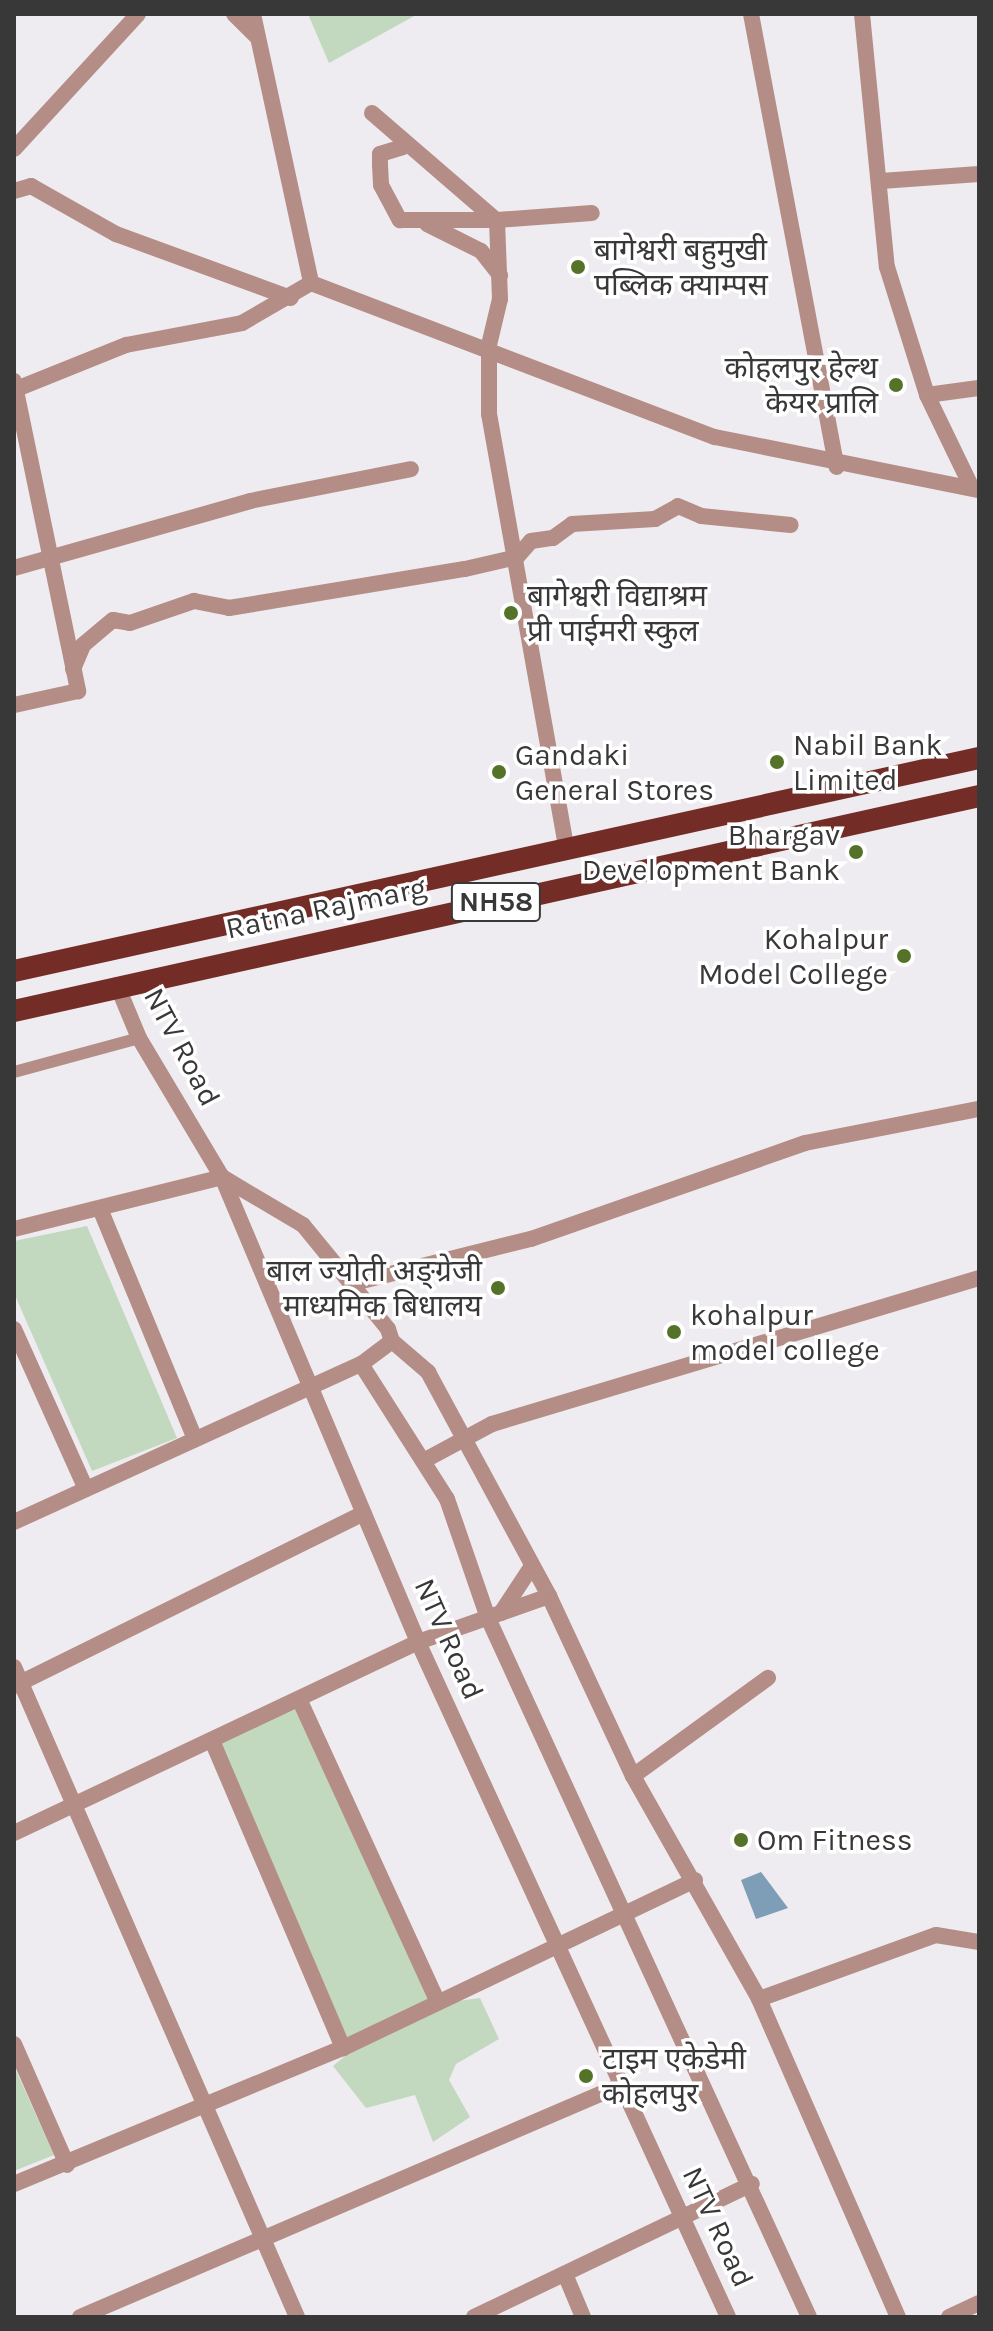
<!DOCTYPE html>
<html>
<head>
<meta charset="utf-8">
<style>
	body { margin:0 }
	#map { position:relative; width:993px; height:2331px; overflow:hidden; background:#eeecf0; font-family:Karla,"Noto Sans Devanagari",sans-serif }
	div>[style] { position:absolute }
	.green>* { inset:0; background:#c2d8bf }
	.water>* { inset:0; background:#7e9db6 }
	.service>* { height:12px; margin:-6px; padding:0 6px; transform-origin:6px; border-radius:6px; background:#b58d87 }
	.minor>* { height:16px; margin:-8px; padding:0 8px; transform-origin:8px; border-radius:8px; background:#b58d87 }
	.trunk>* { height:22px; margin:-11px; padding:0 11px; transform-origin:11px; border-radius:11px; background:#742c26 }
	.dots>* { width:22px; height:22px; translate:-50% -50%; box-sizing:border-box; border:4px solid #fff; border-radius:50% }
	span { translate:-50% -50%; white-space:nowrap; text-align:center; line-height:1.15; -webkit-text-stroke:7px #fff; paint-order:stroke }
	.shield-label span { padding:2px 6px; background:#fff; border:2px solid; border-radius:6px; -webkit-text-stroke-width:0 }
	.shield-label { font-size:28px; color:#383839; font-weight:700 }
	.poi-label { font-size:30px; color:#383839 }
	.left { translate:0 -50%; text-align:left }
	.right { translate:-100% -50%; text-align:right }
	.street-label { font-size:30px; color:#383839 }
	.frame { position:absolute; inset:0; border:16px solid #383839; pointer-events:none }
</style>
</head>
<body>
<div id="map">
	<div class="green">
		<i style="clip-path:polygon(308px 14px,415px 14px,416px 15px,329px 63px)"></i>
		<i style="clip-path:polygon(87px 1226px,177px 1438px,92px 1471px,14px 1293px,14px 1241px)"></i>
		<i style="clip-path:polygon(297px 1706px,434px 1997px,343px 2041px,219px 1744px)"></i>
		<i style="clip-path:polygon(480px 1998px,499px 2039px,456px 2064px,449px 2080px,470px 2117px,433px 2142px,415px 2095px,366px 2108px,333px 2066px,361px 2043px,450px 2002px)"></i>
		<i style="clip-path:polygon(14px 2066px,54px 2155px,14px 2171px)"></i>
	</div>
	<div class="water">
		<i style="clip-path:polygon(761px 1872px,788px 1908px,756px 1919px,741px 1880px)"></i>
	</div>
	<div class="service">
		<i style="left:14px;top:1072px;width:130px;rotate:-15.2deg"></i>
	</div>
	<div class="minor">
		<i style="left:234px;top:14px;width:31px;rotate:45deg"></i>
		<i style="left:253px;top:14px;width:275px;rotate:77.8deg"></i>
		<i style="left:751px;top:14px;width:461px;rotate:79.3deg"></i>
		<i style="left:862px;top:14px;width:254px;rotate:84.4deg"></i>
		<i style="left:887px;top:267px;width:134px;rotate:72.6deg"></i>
		<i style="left:927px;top:395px;width:101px;rotate:64.2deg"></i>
		<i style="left:372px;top:113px;width:162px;rotate:40.8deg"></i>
		<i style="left:403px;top:147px;width:24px;rotate:163deg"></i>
		<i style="left:380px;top:154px;width:11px;rotate:90deg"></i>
		<i style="left:380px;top:165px;width:20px;rotate:87deg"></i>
		<i style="left:381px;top:185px;width:40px;rotate:62deg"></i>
		<i style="left:400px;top:220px;width:97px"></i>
		<i style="left:14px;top:149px;width:183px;rotate:-47.4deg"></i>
		<i style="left:881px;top:181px;width:98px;rotate:-4.1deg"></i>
		<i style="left:14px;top:191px;width:18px;rotate:-16deg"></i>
		<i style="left:31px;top:186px;width:98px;rotate:29.5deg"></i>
		<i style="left:116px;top:234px;width:186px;rotate:20.1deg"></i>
		<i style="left:427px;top:224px;width:60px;rotate:26.6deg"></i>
		<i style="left:481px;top:251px;width:31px;rotate:52deg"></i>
		<i style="left:14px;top:381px;width:317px;rotate:78.3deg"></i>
		<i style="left:78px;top:691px;width:66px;rotate:167.7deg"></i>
		<i style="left:14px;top:390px;width:121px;rotate:-21.9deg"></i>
		<i style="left:126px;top:345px;width:118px;rotate:-10.7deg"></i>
		<i style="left:242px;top:323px;width:80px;rotate:-30.1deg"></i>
		<i style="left:311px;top:283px;width:432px;rotate:20.9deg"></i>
		<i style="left:715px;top:437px;width:269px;rotate:11.4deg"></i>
		<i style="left:927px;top:395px;width:52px;rotate:-7.7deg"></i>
		<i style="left:14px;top:568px;width:245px;rotate:-15.8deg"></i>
		<i style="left:250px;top:501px;width:164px;rotate:-11.2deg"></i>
		<i style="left:73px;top:669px;width:26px;rotate:-67deg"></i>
		<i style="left:83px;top:645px;width:39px;rotate:-40deg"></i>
		<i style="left:113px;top:620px;width:17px;rotate:10deg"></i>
		<i style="left:130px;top:623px;width:68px;rotate:-19deg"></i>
		<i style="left:194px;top:601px;width:36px;rotate:11deg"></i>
		<i style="left:229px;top:608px;width:239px;rotate:-9.4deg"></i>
		<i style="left:465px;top:569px;width:53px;rotate:-13deg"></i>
		<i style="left:517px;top:557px;width:21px;rotate:-49deg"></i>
		<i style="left:531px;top:541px;width:22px;rotate:-8deg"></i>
		<i style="left:553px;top:538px;width:24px;rotate:-36deg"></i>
		<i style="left:572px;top:524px;width:83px;rotate:-3.4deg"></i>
		<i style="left:655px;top:519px;width:26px;rotate:-29deg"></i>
		<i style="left:678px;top:506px;width:25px;rotate:23deg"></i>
		<i style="left:701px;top:516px;width:90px;rotate:5.7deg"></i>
		<i style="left:566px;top:846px;width:439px;rotate:-100.1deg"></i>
		<i style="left:489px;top:414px;width:69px;rotate:-90deg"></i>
		<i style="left:489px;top:345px;width:47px;rotate:-76.6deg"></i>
		<i style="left:500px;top:299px;width:79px;rotate:-92.2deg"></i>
		<i style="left:497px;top:220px;width:95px;rotate:-4.2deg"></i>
		<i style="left:117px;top:985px;width:57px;rotate:67.5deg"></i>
		<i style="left:139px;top:1038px;width:162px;rotate:59.2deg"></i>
		<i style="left:222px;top:1177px;width:505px;rotate:67.14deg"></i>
		<i style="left:418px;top:1642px;width:743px;rotate:65.33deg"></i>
		<i style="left:101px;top:1211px;width:247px;rotate:67.6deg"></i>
		<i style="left:14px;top:1229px;width:214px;rotate:-14deg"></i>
		<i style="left:222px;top:1177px;width:94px;rotate:30.7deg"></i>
		<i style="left:303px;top:1225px;width:134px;rotate:50.7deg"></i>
		<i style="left:388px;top:1329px;width:13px;rotate:72deg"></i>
		<i style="left:392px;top:1341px;width:39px;rotate:143deg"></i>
		<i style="left:361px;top:1364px;width:160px;rotate:57.5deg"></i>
		<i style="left:447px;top:1499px;width:126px;rotate:71deg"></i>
		<i style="left:488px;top:1618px;width:769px;rotate:65.33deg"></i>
		<i style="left:350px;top:1284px;width:187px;rotate:-14deg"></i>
		<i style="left:531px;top:1239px;width:290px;rotate:-19.3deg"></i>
		<i style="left:805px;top:1143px;width:177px;rotate:-11.1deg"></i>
		<i style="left:14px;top:1329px;width:175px;rotate:65.8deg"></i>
		<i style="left:392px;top:1341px;width:48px;rotate:40.7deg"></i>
		<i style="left:428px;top:1372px;width:255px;rotate:61.6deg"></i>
		<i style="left:549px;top:1596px;width:199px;rotate:65deg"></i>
		<i style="left:633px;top:1776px;width:256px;rotate:60.5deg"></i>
		<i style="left:759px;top:1999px;width:347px;rotate:66.4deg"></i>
		<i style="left:427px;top:1459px;width:74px;rotate:-28.3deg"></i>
		<i style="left:492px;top:1424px;width:508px;rotate:-16.69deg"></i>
		<i style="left:14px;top:1522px;width:381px;rotate:-24.5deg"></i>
		<i style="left:501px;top:1613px;width:56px;rotate:-56.6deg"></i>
		<i style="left:14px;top:1667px;width:709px;rotate:66.47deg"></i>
		<i style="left:14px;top:1686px;width:390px;rotate:-26.3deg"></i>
		<i style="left:300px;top:1701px;width:331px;rotate:65.4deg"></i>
		<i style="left:213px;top:1743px;width:332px;rotate:66.9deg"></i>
		<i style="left:633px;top:1776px;width:167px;rotate:-36deg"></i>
		<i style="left:14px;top:1833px;width:447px;rotate:-25.3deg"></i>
		<i style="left:418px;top:1642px;width:139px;rotate:-19.3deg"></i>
		<i style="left:759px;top:1999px;width:188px;rotate:-19.9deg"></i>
		<i style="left:936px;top:1935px;width:44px;rotate:9.2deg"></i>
		<i style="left:14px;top:2044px;width:132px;rotate:66.3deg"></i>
		<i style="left:14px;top:2184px;width:356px;rotate:-22.5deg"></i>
		<i style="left:343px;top:2048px;width:390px;rotate:-25.5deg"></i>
		<i style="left:565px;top:2274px;width:47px;rotate:67.3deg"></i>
		<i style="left:80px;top:2317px;width:586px;rotate:-23.2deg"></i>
		<i style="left:474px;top:2317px;width:308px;rotate:-25.6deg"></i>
		<i style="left:949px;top:2317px;width:33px;rotate:-25deg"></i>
	</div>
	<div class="trunk">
		<i style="left:14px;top:971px;width:988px;rotate:-12.45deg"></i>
		<i style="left:14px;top:1011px;width:989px;rotate:-12.56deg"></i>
	</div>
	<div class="dots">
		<i style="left:578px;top:267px;background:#557328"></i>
		<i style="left:896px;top:385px;background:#557328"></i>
		<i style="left:511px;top:613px;background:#557328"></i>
		<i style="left:777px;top:762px;background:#557328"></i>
		<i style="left:499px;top:772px;background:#557328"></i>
		<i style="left:856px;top:852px;background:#557328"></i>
		<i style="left:904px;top:956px;background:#557328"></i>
		<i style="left:498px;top:1288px;background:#557328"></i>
		<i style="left:674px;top:1332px;background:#557328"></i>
		<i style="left:741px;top:1840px;background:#557328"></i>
		<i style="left:586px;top:2076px;background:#557328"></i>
	</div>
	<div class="shield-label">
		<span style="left:496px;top:902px">NH58</span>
	</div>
	<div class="poi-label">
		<span class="left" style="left:594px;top:267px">बागेश्वरी बहुमुखी<br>पब्लिक क्याम्पस</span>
		<span class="right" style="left:878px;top:385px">कोहलपुर हेल्थ<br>केयर प्रालि</span>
		<span class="left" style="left:527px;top:613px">बागेश्वरी विद्याश्रम<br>प्री पाईमरी स्कुल</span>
		<span class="left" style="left:793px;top:762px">Nabil Bank<br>Limited</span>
		<span class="left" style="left:515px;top:772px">Gandaki<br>General Stores</span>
		<span class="right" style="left:840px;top:852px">Bhargav<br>Development Bank</span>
		<span class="right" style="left:888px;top:956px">Kohalpur<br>Model College</span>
		<span class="right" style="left:482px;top:1288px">बाल ज्योती अङ्ग्रेजी<br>माध्यमिक बिधालय</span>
		<span class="left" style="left:690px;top:1332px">kohalpur<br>model college</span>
		<span class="left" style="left:757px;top:1840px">Om Fitness</span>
		<span class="left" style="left:602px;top:2076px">टाइम एकेडेमी<br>कोहलपुर</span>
	</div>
	<div class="street-label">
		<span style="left:326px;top:908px;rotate:-12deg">Ratna Rajmarg</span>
		<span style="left:182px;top:1047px;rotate:62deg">NTV Road</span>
		<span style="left:449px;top:1639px;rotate:66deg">NTV Road</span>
		<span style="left:718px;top:2227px;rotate:65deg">NTV Road</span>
	</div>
	<div class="frame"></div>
</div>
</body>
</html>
